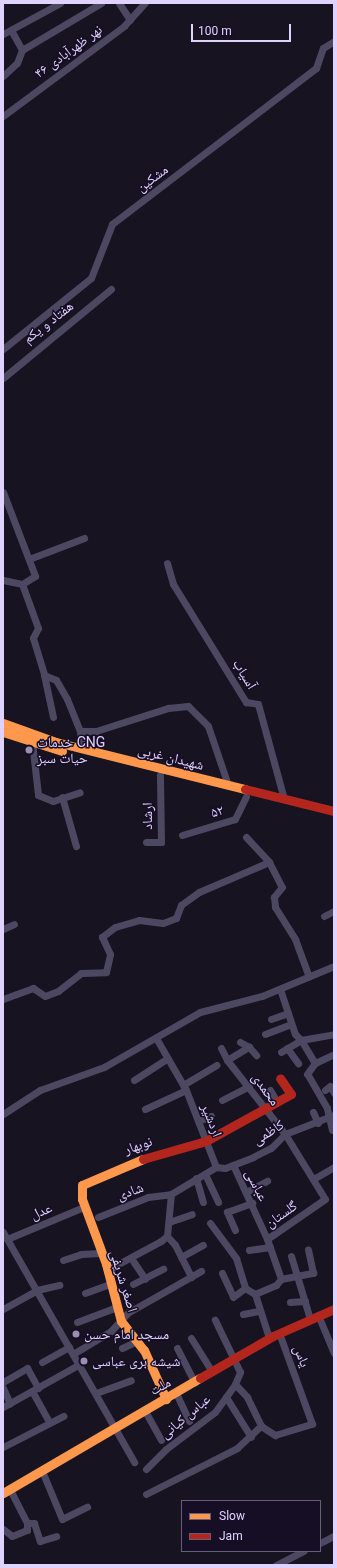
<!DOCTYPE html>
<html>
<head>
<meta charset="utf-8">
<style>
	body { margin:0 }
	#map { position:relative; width:337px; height:1568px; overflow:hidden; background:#171320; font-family:Roboto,"Noto Naskh Arabic",sans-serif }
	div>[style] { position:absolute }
	.street>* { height:7px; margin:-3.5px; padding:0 3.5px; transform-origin:3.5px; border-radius:3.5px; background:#4d4861 }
	.slow>* { height:9px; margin:-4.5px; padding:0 4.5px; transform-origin:4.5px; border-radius:4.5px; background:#ff974d }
	.jam>* { height:9px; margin:-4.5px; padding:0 4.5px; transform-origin:4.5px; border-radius:4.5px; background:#b3261e }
	.dots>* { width:11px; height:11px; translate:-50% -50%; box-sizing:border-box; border:2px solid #160e25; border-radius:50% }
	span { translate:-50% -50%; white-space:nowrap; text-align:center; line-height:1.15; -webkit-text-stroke:3px #160e25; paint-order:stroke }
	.street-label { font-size:14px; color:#e0d2ff }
	.poi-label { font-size:14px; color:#e0d2ff }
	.left { translate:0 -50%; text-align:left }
	.frame { position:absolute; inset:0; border:4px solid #e0d2ff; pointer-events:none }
	.legend { position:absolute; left:181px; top:1500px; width:140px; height:52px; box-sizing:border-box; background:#160e25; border:1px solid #675c7c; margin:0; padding:5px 7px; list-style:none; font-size:12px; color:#e0d2ff }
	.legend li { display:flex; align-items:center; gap:8px; height:20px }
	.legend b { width:20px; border:1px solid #675c7c }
	.scale { position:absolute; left:191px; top:24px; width:100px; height:18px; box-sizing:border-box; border:2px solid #e0d2ff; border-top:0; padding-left:5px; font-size:12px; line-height:14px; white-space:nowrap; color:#e0d2ff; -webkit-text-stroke:3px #160e25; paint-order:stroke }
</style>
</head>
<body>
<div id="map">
	<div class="street">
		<i style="left:119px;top:3px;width:20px;rotate:57deg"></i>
		<i style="left:11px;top:30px;width:23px;rotate:61deg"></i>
		<i style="left:3px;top:34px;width:65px;rotate:-28.5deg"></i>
		<i style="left:3px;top:76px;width:19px;rotate:-43deg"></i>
		<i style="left:17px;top:63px;width:14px;rotate:-69deg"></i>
		<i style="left:22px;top:50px;width:92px;rotate:-30.7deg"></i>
		<i style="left:3px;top:116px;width:151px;rotate:-36.6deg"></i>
		<i style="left:124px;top:26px;width:31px;rotate:-48deg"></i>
		<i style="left:3px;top:349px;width:113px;rotate:-38.9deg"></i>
		<i style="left:91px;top:278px;width:58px;rotate:-68.7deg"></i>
		<i style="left:112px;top:224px;width:257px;rotate:-37.4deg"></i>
		<i style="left:316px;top:68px;width:21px;rotate:-71deg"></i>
		<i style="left:323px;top:48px;width:13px;rotate:-32deg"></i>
		<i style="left:3px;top:378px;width:140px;rotate:-39.5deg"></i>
		<i style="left:3px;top:492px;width:90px;rotate:69.1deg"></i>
		<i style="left:35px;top:576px;width:15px;rotate:148deg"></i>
		<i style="left:29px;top:559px;width:59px;rotate:-20.9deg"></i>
		<i style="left:167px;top:563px;width:22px;rotate:74deg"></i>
		<i style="left:173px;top:584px;width:139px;rotate:58.3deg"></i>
		<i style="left:246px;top:702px;width:12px;rotate:9deg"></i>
		<i style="left:258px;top:704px;width:98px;rotate:74.7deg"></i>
		<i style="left:3px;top:580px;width:19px;rotate:12deg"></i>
		<i style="left:22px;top:584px;width:47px;rotate:70deg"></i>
		<i style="left:38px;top:628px;width:11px;rotate:117deg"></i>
		<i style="left:33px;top:638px;width:39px;rotate:73deg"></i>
		<i style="left:44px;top:675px;width:13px;rotate:23deg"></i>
		<i style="left:56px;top:680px;width:22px;rotate:60deg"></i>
		<i style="left:67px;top:699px;width:35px;rotate:68deg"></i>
		<i style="left:80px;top:731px;width:18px;rotate:84deg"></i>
		<i style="left:44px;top:675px;width:43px;rotate:77.9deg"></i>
		<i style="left:80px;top:731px;width:16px"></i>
		<i style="left:96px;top:731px;width:76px;rotate:-17.7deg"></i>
		<i style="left:168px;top:708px;width:20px;rotate:-6deg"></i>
		<i style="left:188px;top:706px;width:28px;rotate:45deg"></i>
		<i style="left:208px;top:726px;width:62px;rotate:71.3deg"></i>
		<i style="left:32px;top:742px;width:53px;rotate:83.5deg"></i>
		<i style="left:38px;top:795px;width:16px;rotate:22deg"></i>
		<i style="left:53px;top:801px;width:28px;rotate:-18deg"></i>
		<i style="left:62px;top:797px;width:51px;rotate:74.1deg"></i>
		<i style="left:182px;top:835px;width:55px;rotate:-16.8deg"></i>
		<i style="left:235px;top:819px;width:25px;rotate:-64deg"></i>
		<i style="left:246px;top:837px;width:34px;rotate:47deg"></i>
		<i style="left:269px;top:862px;width:28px;rotate:63deg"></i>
		<i style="left:282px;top:887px;width:13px;rotate:129deg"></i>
		<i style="left:274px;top:897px;width:10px;rotate:84deg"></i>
		<i style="left:275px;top:907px;width:38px;rotate:58deg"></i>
		<i style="left:295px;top:939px;width:40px;rotate:69.8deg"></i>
		<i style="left:146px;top:842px;width:15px"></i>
		<i style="left:161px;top:842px;width:67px;rotate:-90.9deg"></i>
		<i style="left:324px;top:916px;width:11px;rotate:-27deg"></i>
		<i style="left:3px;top:929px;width:12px;rotate:-24deg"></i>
		<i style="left:280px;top:989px;width:47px;rotate:71.6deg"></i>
		<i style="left:295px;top:1034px;width:8px;rotate:45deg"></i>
		<i style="left:301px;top:1040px;width:34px;rotate:-10deg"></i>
		<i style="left:3px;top:999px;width:32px;rotate:-20deg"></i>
		<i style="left:33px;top:988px;width:14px;rotate:34deg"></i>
		<i style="left:45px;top:996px;width:14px;rotate:-21deg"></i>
		<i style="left:58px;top:991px;width:29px;rotate:-38deg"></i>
		<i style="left:81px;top:973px;width:25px;rotate:-2deg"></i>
		<i style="left:106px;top:972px;width:18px;rotate:-77deg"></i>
		<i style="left:110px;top:954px;width:19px;rotate:-115deg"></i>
		<i style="left:102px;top:937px;width:16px;rotate:-38deg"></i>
		<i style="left:115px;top:927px;width:25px;rotate:-16deg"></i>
		<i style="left:139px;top:920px;width:24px;rotate:7deg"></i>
		<i style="left:163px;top:923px;width:14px;rotate:-21deg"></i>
		<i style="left:176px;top:918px;width:14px;rotate:-69deg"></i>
		<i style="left:181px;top:905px;width:22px;rotate:-36deg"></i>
		<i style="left:199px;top:892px;width:76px;rotate:-23.2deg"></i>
		<i style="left:271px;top:1019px;width:18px;rotate:-19deg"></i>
		<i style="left:265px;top:1034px;width:28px;rotate:-21deg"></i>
		<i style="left:240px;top:1042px;width:10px;rotate:29deg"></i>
		<i style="left:221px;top:1048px;width:13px;rotate:63deg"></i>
		<i style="left:227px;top:1060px;width:94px;rotate:51.9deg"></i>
		<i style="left:285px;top:1134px;width:76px;rotate:58.4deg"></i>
		<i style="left:325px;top:1199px;width:70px;rotate:145.4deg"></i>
		<i style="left:267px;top:1239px;width:42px;rotate:70.7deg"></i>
		<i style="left:281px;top:1279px;width:8px;rotate:130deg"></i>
		<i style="left:276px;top:1285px;width:23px;rotate:157deg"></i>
		<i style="left:255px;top:1294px;width:46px;rotate:72.3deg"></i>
		<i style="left:287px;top:1048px;width:19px;rotate:54deg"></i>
		<i style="left:281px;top:1052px;width:23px;rotate:-31deg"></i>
		<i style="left:301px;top:1040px;width:27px;rotate:59deg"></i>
		<i style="left:227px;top:1060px;width:26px;rotate:-31deg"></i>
		<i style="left:249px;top:1047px;width:11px;rotate:49deg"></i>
		<i style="left:134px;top:1080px;width:40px;rotate:-32.9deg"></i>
		<i style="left:183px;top:1085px;width:39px;rotate:-31deg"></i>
		<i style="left:270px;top:1090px;width:14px;rotate:60deg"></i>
		<i style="left:325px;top:1090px;width:6px;rotate:-39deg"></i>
		<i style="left:330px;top:1086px;width:8px;rotate:60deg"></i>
		<i style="left:222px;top:1100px;width:30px;rotate:-27deg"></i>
		<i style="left:145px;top:1109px;width:45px;rotate:-24.9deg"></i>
		<i style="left:313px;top:1112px;width:12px;rotate:66deg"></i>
		<i style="left:3px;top:1114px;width:44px;rotate:-33deg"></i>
		<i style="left:40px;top:1090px;width:68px;rotate:-19.8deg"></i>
		<i style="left:104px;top:1067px;width:111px;rotate:-29.8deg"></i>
		<i style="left:200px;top:1012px;width:64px;rotate:-14.5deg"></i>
		<i style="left:262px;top:996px;width:78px;rotate:-22.6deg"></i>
		<i style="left:198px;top:1121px;width:14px;rotate:-21deg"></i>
		<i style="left:332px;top:1130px;width:23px;rotate:-103deg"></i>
		<i style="left:327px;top:1108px;width:39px;rotate:-120deg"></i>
		<i style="left:307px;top:1074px;width:14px;rotate:-54deg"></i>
		<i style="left:315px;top:1063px;width:21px;rotate:-25deg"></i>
		<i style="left:233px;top:1165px;width:81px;rotate:65.3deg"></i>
		<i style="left:216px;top:1167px;width:9px;rotate:6deg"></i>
		<i style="left:225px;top:1168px;width:30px;rotate:-21deg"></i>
		<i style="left:253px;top:1157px;width:20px;rotate:-27deg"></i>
		<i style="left:271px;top:1148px;width:20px;rotate:-45deg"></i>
		<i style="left:285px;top:1134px;width:53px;rotate:-21.2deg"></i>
		<i style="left:205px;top:1174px;width:31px;rotate:65deg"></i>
		<i style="left:196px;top:1178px;width:25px;rotate:74deg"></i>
		<i style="left:315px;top:1178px;width:22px;rotate:-30deg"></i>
		<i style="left:246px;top:1192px;width:24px;rotate:-28deg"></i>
		<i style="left:98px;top:1217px;width:54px;rotate:-21.8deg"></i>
		<i style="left:148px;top:1197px;width:23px;rotate:-7deg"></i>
		<i style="left:169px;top:1222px;width:24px;rotate:-19deg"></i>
		<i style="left:210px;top:1223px;width:44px;rotate:53.4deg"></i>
		<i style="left:236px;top:1258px;width:31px;rotate:73deg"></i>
		<i style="left:245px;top:1288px;width:12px;rotate:31deg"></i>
		<i style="left:235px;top:1230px;width:20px;rotate:-114deg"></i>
		<i style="left:227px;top:1212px;width:27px;rotate:-20deg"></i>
		<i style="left:3px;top:1232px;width:265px;rotate:60.3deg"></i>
		<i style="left:167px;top:1236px;width:12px;rotate:48deg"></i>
		<i style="left:175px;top:1245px;width:36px;rotate:63deg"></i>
		<i style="left:7px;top:1239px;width:83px;rotate:-22.6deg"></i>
		<i style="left:249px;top:1250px;width:21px;rotate:-8deg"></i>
		<i style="left:291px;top:1256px;width:66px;rotate:73.2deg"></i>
		<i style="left:181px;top:1257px;width:25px;rotate:-29deg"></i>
		<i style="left:131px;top:1258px;width:25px;rotate:56deg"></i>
		<i style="left:63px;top:1260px;width:19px;rotate:-18deg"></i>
		<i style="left:81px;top:1254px;width:20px;rotate:-3deg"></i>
		<i style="left:107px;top:1270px;width:61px;rotate:-28.2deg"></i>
		<i style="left:161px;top:1241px;width:8px;rotate:-40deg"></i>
		<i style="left:167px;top:1236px;width:42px;rotate:-84.6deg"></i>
		<i style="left:171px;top:1194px;width:52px;rotate:-31deg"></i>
		<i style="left:216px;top:1167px;width:83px;rotate:-111.3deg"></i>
		<i style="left:186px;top:1090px;width:60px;rotate:-120deg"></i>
		<i style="left:222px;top:1273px;width:26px;rotate:65deg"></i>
		<i style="left:233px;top:1297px;width:15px;rotate:-37deg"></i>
		<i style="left:281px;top:1279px;width:33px;rotate:-11deg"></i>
		<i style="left:313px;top:1273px;width:24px;rotate:-102deg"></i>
		<i style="left:133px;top:1284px;width:34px;rotate:-27deg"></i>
		<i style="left:85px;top:1293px;width:27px;rotate:-20deg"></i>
		<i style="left:290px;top:1302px;width:15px;rotate:-4deg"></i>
		<i style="left:3px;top:1309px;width:39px;rotate:-29deg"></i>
		<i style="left:37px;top:1290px;width:23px;rotate:-13deg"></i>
		<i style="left:243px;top:1314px;width:16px;rotate:-11deg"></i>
		<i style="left:318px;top:1315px;width:41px;rotate:67.2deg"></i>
		<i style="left:77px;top:1322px;width:43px;rotate:-20.6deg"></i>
		<i style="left:191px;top:1338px;width:40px;rotate:58deg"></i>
		<i style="left:122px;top:1348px;width:17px;rotate:-25deg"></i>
		<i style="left:177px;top:1348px;width:39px;rotate:63deg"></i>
		<i style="left:73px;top:1354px;width:44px;rotate:-31.2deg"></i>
		<i style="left:111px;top:1331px;width:26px;rotate:-47deg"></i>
		<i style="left:129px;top:1312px;width:83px;rotate:-29.7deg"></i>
		<i style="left:42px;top:1362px;width:31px;rotate:-29deg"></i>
		<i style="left:3px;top:1382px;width:28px;rotate:-30deg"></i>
		<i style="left:27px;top:1368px;width:23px;rotate:61deg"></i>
		<i style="left:235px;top:1384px;width:18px;rotate:47deg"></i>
		<i style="left:247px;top:1397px;width:32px;rotate:64deg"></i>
		<i style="left:3px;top:1388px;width:17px;rotate:66deg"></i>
		<i style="left:32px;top:1391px;width:35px;rotate:61deg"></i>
		<i style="left:96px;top:1393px;width:37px;rotate:-20deg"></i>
		<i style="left:176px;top:1393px;width:31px;rotate:65deg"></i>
		<i style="left:226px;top:1397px;width:47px;rotate:58deg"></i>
		<i style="left:3px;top:1407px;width:88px;rotate:-29.2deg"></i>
		<i style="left:145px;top:1411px;width:33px;rotate:61deg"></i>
		<i style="left:3px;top:1447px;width:68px;rotate:-27.3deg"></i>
		<i style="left:146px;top:1469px;width:28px;rotate:-45deg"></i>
		<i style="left:166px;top:1449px;width:61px;rotate:-37.1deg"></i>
		<i style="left:215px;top:1412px;width:34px;rotate:-54deg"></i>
		<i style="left:235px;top:1384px;width:13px;rotate:-67deg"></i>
		<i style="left:240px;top:1372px;width:58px;rotate:-115.7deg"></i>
		<i style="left:42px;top:1471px;width:52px;rotate:67.4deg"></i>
		<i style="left:62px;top:1519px;width:28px;rotate:-26deg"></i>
		<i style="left:146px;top:1494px;width:102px;rotate:-26.8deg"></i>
		<i style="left:237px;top:1448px;width:33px;rotate:-43deg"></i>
		<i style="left:261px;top:1426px;width:17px;rotate:33deg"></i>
		<i style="left:275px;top:1435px;width:39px;rotate:-17deg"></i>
		<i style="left:312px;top:1424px;width:97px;rotate:-109.9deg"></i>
		<i style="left:27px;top:1523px;width:7px"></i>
		<i style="left:34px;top:1523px;width:19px;rotate:72deg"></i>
		<i style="left:40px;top:1541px;width:17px;rotate:-17deg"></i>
		<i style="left:3px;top:1529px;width:11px;rotate:38deg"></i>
		<i style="left:12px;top:1536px;width:16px;rotate:-22deg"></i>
		<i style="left:27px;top:1530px;width:7px;rotate:-90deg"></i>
		<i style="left:27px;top:1523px;width:38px;rotate:-117deg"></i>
		<i style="left:320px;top:1543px;width:16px;rotate:-27deg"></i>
		<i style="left:276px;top:1565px;width:31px;rotate:-27deg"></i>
	</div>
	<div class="slow">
		<i style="left:3px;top:723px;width:56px;rotate:19.7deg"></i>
		<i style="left:56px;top:742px;width:195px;rotate:14deg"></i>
		<i style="left:3px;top:732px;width:62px;rotate:17.9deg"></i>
		<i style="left:143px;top:1159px;width:66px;rotate:156.9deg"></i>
		<i style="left:82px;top:1185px;width:14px;rotate:90deg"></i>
		<i style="left:82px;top:1199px;width:69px;rotate:69.7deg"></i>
		<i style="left:106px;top:1264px;width:59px;rotate:75.3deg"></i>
		<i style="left:121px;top:1321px;width:37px;rotate:52deg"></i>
		<i style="left:144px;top:1350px;width:54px;rotate:65.8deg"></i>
		<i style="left:3px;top:1493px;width:228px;rotate:-30.3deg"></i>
	</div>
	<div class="jam">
		<i style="left:245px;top:789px;width:92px;rotate:13.9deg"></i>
		<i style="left:143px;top:1159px;width:66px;rotate:-15.9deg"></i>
		<i style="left:206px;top:1141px;width:97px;rotate:-28.9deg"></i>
		<i style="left:291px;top:1094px;width:19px;rotate:-125deg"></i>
		<i style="left:200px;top:1378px;width:84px;rotate:-29.9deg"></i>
		<i style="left:273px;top:1336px;width:67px;rotate:-23.9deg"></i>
	</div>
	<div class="dots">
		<i style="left:29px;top:750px;background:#9a8fb1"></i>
		<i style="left:76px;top:1334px;background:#9a8fb1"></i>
		<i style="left:84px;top:1361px;background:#9a8fb1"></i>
	</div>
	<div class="street-label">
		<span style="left:68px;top:51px;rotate:-36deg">نهر ظهرآبادی ۴۶</span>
		<span style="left:152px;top:178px;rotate:-37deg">مشکین</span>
		<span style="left:48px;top:322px;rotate:-38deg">هفتاد و یکم</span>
		<span style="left:245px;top:674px;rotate:59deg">آسیاب</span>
		<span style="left:171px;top:757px;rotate:14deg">شهیدان غربی</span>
		<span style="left:217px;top:811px;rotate:-17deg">۵۲</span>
		<span style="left:147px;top:816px;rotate:-90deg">ارشاد</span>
		<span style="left:266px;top:1089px;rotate:54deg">محمدی</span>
		<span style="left:212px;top:1120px;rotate:68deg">اردشیر</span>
		<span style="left:268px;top:1132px;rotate:-32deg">کاظمی</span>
		<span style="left:138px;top:1145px;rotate:-19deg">نوبهار</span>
		<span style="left:257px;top:1185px;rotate:63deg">عباسی</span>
		<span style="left:130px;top:1191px;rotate:-20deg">شادی</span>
		<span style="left:41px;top:1211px;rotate:-22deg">عدل</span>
		<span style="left:281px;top:1214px;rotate:-35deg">گلستان</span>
		<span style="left:124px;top:1281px;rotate:73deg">اصغر شریفی</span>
		<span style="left:302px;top:1356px;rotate:68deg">یاس</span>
		<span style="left:160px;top:1386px;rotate:-30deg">ملت</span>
		<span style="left:185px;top:1416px;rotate:-40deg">عباس کیانی</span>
	</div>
	<div class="poi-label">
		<span class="left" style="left:37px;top:750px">خدمات CNG<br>حیات سبز</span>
		<span class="left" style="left:84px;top:1334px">مسجد امام حسن</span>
		<span class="left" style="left:92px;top:1361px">شیشه بری عباسی</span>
	</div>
	<div class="frame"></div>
	<ul class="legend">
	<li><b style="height:5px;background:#ff974d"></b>Slow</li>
	<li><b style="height:5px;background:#b3261e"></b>Jam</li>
	</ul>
	<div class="scale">100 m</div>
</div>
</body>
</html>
